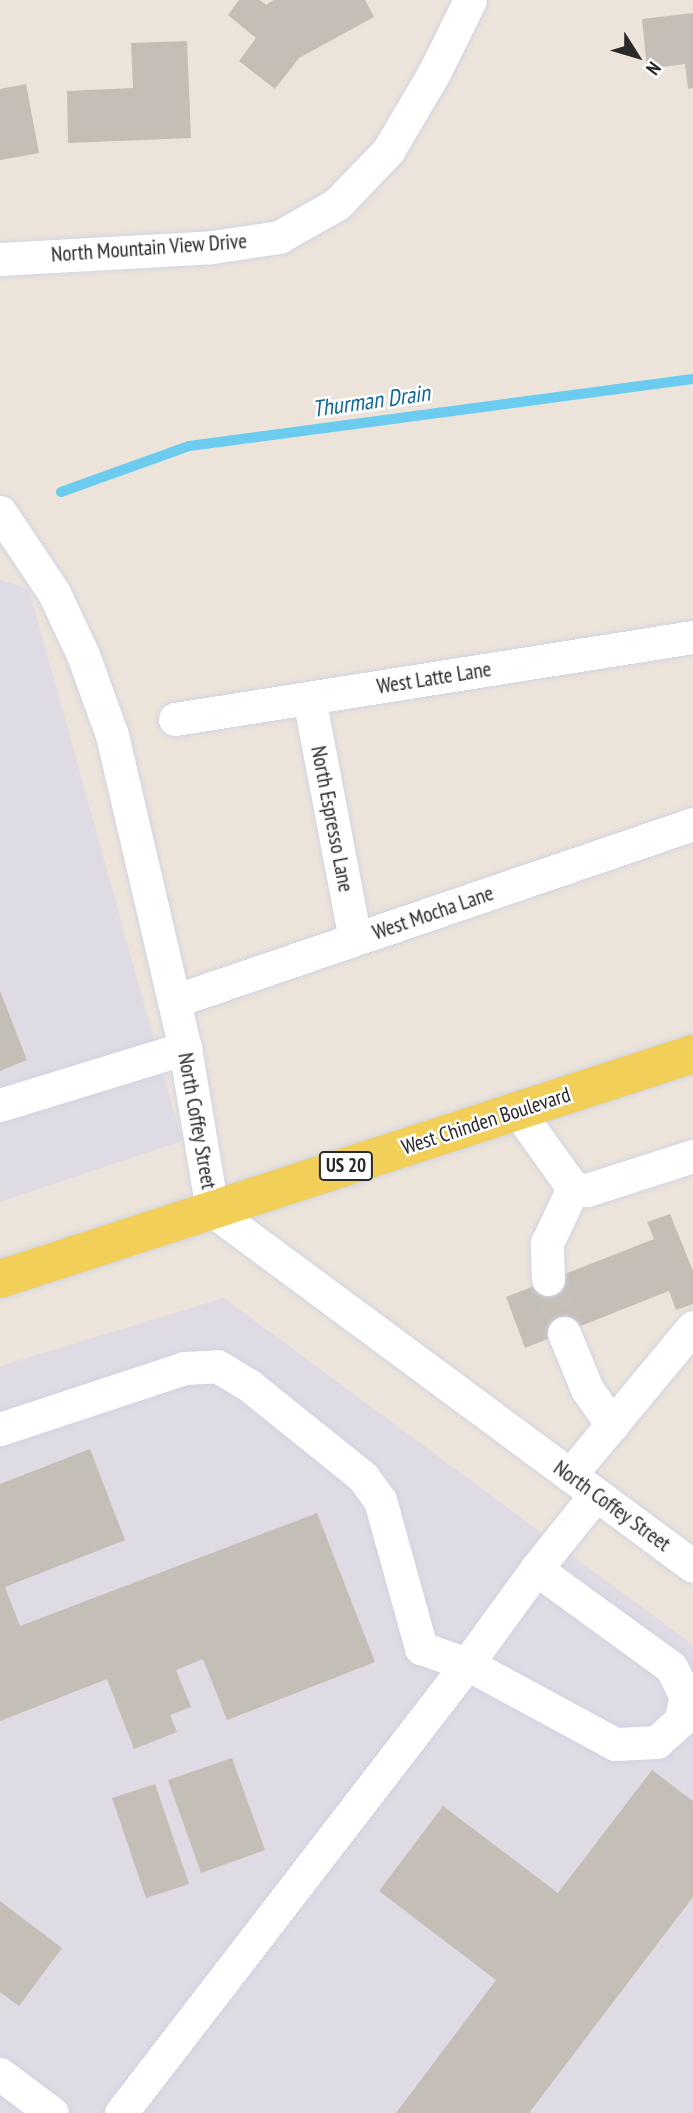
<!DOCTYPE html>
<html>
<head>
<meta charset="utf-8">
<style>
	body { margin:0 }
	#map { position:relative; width:693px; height:2113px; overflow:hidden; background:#ece4da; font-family:"PT Sans Narrow",sans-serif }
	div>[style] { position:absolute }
	.industrial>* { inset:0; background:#dedbe4 }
	.stream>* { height:10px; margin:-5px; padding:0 5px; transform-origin:5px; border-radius:5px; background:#6bccf0 }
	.building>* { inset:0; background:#c4beb7 }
	.minor-tunnel>* { height:33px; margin-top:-16.5px; transform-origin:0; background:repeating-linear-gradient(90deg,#c5bfb7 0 33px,transparent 0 50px) }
	.roads { filter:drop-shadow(0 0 2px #d0d3e2) drop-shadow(0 0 2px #d0d3e2) }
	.minor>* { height:33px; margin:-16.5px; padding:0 16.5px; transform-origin:16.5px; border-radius:16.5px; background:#fff }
	.major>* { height:38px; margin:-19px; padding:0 19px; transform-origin:19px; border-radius:19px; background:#f2cf59 }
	span { translate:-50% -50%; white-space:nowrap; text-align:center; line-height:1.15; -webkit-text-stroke:5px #fff; paint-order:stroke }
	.shield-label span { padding:2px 5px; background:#fff; border:2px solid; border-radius:5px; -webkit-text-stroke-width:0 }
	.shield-label { font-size:19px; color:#292929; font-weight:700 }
	.street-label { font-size:21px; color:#292929 }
	.water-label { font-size:23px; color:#0c689b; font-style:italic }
	.north { position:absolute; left:602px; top:21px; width:70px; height:70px; -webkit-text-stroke:5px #fff; paint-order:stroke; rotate:127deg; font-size:19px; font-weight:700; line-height:28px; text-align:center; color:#292929 }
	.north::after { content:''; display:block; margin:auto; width:24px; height:32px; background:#292929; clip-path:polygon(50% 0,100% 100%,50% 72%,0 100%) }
</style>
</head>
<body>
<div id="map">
	<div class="industrial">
		<i style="clip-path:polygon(0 580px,29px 589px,182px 1141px,0 1202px)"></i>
		<i style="clip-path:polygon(224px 1298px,693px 1645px,693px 2113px,0 2113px,0 1366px)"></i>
	</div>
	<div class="stream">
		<i style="left:61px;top:492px;width:136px;rotate:-19.8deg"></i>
		<i style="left:189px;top:446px;width:508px;rotate:-7.57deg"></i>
	</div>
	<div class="building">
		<i style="clip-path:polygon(239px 0,260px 0,266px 5px,274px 0,365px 0,374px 17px,299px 58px,275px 89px,239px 61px,256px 38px,228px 15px)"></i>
		<i style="clip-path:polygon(693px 13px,693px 88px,688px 89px,685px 64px,647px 69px,642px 19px)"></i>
		<i style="clip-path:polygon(187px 41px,191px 138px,68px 143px,67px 91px,133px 88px,131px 43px)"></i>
		<i style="clip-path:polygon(26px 84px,39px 153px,0 160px,0 89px)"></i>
		<i style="clip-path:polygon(0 991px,27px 1060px,0 1071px)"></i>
		<i style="clip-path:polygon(670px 1214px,693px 1271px,693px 1304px,676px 1310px,669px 1291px,525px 1348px,506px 1297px,654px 1239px,647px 1222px)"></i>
		<i style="clip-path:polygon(90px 1449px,125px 1540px,5px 1587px,20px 1626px,317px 1513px,375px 1662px,227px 1720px,203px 1659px,176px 1670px,191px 1707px,170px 1715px,177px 1732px,134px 1749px,107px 1679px,0 1721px,0 1484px)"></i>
		<i style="clip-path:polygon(232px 1758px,265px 1850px,201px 1873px,168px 1780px)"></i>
		<i style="clip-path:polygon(652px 1770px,693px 1801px,693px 1897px,529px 2113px,396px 2113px,496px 1980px,379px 1891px,443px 1806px,558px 1893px)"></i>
		<i style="clip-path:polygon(155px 1784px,189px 1884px,146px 1898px,112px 1798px)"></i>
		<i style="clip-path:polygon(0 1901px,62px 1948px,19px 2006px,0 1992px)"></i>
	</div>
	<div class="minor-tunnel">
		<i style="left:548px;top:1279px;width:56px;rotate:73.5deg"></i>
	</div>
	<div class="roads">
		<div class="minor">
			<i style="left:0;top:259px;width:212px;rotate:-3.2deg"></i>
			<i style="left:212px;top:247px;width:68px;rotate:-8.5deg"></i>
			<i style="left:279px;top:237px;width:67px;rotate:-29.6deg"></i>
			<i style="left:337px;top:204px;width:74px;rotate:-46.1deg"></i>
			<i style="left:388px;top:151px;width:91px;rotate:-59.5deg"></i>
			<i style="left:434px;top:73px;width:81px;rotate:-63.7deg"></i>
			<i style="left:0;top:512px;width:97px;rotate:56.3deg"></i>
			<i style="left:54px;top:593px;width:68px;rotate:64.9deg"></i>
			<i style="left:83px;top:655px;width:85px;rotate:70.1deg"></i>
			<i style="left:112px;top:735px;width:321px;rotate:76.9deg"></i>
			<i style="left:185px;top:1048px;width:164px;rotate:80.5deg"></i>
			<i style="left:212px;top:1210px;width:598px;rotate:36.51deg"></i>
			<i style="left:309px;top:698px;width:245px;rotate:79.2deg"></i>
			<i style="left:175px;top:719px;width:524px;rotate:-9deg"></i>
			<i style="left:174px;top:1001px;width:548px;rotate:-18.83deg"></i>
			<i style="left:0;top:1105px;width:194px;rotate:-17.1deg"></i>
			<i style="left:518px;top:1111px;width:95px;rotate:54.5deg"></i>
			<i style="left:573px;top:1188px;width:14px;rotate:8deg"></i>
			<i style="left:587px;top:1190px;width:111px;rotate:-17.8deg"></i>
			<i style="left:548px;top:1279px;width:36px;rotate:-92deg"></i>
			<i style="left:547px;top:1243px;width:61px;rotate:-64.7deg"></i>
			<i style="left:564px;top:1333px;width:61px;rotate:67.7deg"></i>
			<i style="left:587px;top:1389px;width:44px;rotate:55.2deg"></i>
			<i style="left:0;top:1429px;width:194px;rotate:-18.3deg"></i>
			<i style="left:184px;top:1368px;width:33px;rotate:-3deg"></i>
			<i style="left:217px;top:1366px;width:39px;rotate:31deg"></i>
			<i style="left:250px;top:1386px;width:145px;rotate:38.8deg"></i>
			<i style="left:363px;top:1477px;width:29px;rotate:54deg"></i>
			<i style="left:380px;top:1500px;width:154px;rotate:74.5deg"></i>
			<i style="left:421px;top:1648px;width:49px;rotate:19.2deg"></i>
			<i style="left:467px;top:1664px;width:567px;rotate:127.62deg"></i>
			<i style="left:570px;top:1475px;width:192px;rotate:-50.3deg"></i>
			<i style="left:536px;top:1569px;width:167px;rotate:36deg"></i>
			<i style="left:671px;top:1667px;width:33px;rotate:63deg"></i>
			<i style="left:686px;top:1696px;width:26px;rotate:103deg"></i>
			<i style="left:680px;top:1721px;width:31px;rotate:138deg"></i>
			<i style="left:657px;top:1742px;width:42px;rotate:177.3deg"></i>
			<i style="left:615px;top:1744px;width:168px;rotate:-151.6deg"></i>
			<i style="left:467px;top:1664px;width:117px;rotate:-54deg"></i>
			<i style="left:536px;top:1569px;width:96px;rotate:-51.3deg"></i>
			<i style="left:0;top:2074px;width:65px;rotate:36.9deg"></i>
		</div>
		<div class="major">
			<i style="left:0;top:1279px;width:729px;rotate:-17.99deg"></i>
		</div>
	</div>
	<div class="shield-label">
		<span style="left:346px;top:1166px">US 20</span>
	</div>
	<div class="street-label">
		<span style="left:149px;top:248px;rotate:-4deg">North Mountain View Drive</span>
		<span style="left:434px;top:678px;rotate:-9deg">West Latte Lane</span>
		<span style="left:332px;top:819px;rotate:79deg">North Espresso Lane</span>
		<span style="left:433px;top:913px;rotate:-19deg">West Mocha Lane</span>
		<span style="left:197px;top:1121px;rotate:80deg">North Coffey Street</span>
		<span style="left:486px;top:1121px;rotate:-18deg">West Chinden Boulevard</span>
		<span style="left:612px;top:1506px;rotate:36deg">North Coffey Street</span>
	</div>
	<div class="water-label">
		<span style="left:371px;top:401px;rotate:-8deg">Thurman Drain</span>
	</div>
	<div class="north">N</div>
</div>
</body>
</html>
